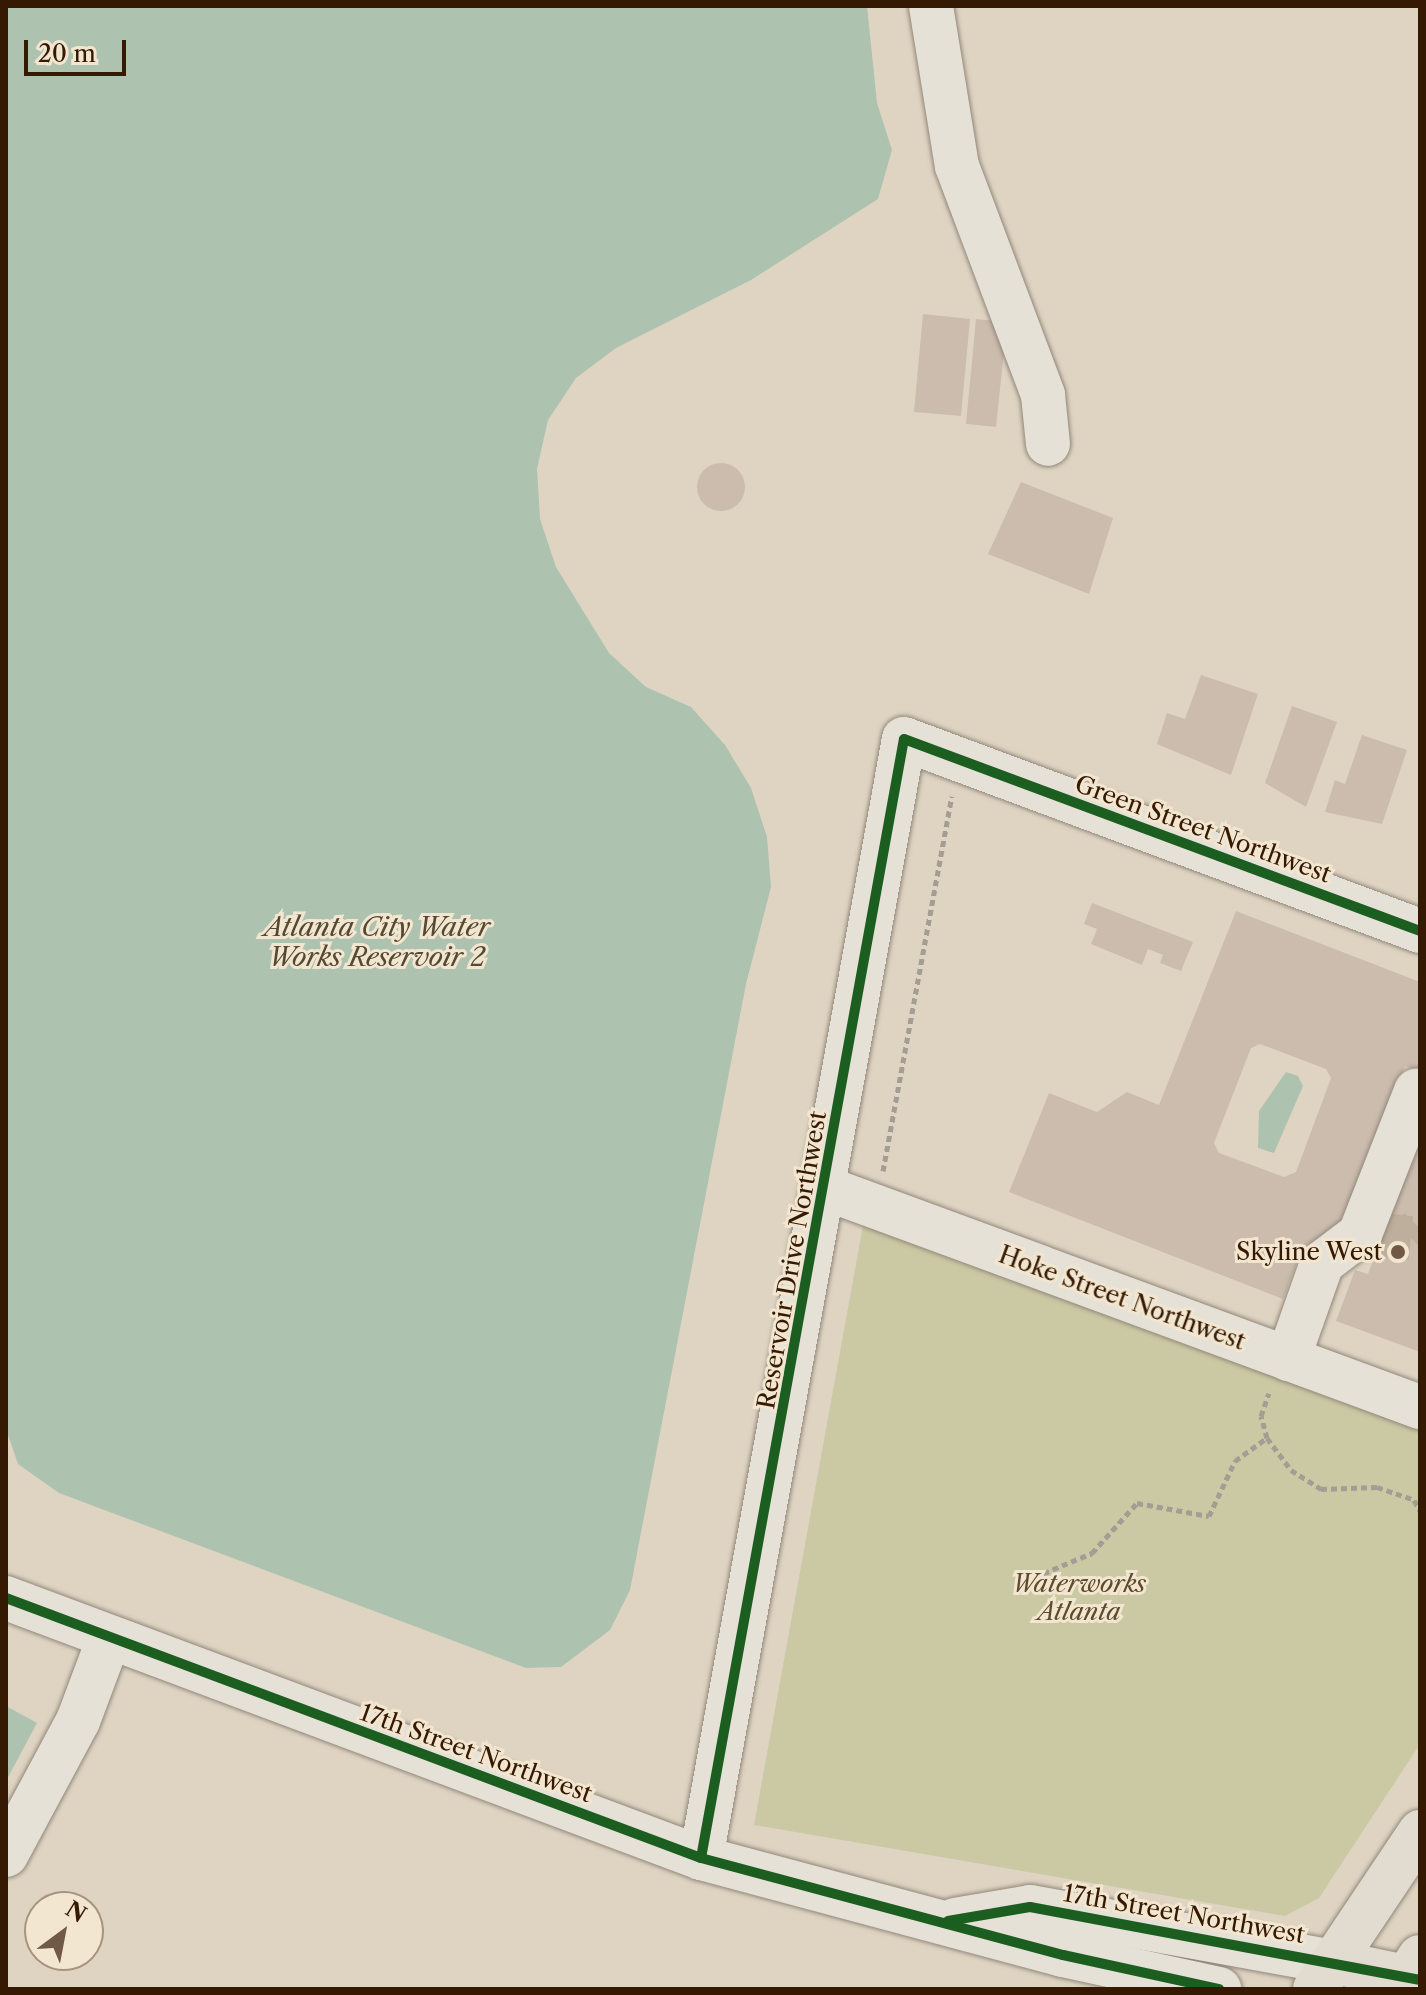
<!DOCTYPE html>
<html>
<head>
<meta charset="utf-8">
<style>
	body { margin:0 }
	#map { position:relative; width:1426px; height:1995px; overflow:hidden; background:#dfd4c2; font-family:"Libre Caslon Text",serif }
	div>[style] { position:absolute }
	.green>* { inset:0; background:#cbc8a4 }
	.water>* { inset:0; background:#aec2b0 }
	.building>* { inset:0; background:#cbbcae }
	.round { border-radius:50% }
	.minor-tunnel>* { height:44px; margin-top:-22px; transform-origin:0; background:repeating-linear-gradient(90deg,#bdaf9c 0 44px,transparent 0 66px) }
	.path>* { height:5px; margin-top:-2.5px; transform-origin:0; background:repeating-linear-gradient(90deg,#a49d93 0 6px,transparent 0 10px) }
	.roads { filter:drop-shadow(0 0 2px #91887a) drop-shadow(0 0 2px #91887a) }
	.minor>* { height:44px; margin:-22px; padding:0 22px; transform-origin:22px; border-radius:22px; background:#e6e1d7 }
	.major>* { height:44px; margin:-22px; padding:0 22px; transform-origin:22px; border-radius:22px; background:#e2dbd0 }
	.highway>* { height:44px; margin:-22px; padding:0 22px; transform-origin:22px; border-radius:22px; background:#e2dbd0 }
	.cycleway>* { height:10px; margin:-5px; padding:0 5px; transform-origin:5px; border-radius:5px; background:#1b5e20 }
	.dots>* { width:22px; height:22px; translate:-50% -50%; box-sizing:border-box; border:4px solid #f2e6d0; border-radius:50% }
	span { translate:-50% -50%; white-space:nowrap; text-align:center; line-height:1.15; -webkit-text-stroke:6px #f2e6d0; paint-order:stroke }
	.street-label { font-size:24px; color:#361902 }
	.poi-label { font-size:24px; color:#361902 }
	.right { translate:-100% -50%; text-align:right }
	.park-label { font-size:24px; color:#5e4b2b; font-style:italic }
	.water-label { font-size:26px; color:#544a34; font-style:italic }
	.frame { position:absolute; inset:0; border:8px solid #361902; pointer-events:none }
	.north { position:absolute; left:24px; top:1891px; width:80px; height:80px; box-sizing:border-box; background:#f2e6d0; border:2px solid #a7947e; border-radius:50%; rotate:32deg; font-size:22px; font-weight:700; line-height:32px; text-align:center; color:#361902 }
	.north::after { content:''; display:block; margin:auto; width:28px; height:36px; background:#715a45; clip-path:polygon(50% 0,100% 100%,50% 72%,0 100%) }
	.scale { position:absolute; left:24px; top:40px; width:102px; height:36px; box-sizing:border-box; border:4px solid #361902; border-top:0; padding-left:10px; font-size:24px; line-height:28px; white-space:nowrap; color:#361902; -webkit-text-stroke:6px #f2e6d0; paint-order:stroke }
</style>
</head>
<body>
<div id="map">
	<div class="green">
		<i style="clip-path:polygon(864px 1220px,1420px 1426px,1420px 1744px,1319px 1898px,1285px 1916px,754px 1825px)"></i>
	</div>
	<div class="water">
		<i style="clip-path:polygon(6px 6px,867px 6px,877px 103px,892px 150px,878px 199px,751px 280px,616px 348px,576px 378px,548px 420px,537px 469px,540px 519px,556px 567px,609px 653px,646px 687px,691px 707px,725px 745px,751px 788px,767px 837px,771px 887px,746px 984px,630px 1590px,610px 1630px,561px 1667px,526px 1668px,59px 1493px,18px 1464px,6px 1429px)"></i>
		<i style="clip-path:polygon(1286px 1072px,1298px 1076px,1303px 1086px,1274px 1153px,1258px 1148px,1259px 1111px)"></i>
		<i style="clip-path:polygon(6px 1706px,37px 1723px,6px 1781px)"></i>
	</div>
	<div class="building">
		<i style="clip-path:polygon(923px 314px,970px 319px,961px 416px,914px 412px)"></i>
		<i style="clip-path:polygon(976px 319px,1007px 322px,996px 427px,966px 424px)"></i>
		<i class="round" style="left:697px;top:463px;width:48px;height:48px"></i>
		<i style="clip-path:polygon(1021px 482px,1113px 518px,1089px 594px,988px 554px)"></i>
		<i style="clip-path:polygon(1201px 675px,1258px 694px,1231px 775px,1157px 744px,1167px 713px,1185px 719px)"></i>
		<i style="clip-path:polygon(1292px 706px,1337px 722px,1306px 807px,1265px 783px)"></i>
		<i style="clip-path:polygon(1362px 735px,1407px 750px,1382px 824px,1325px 812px,1335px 780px,1345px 784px)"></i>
		<i style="clip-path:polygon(1092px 903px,1193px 942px,1181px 971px,1160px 963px,1163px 955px,1148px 949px,1142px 965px,1091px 944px,1097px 929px,1084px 924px)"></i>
		<i style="clip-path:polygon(evenodd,1236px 911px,1420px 982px,1420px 1071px,1405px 1066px,1344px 1226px,1303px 1246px,1283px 1299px,1009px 1192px,1049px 1093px,1097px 1112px,1127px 1092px,1159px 1105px,1236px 911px,1260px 1044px,1326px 1069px,1331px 1078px,1296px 1172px,1284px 1177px,1219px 1153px,1214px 1143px,1251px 1048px,1260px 1044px)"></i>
		<i style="clip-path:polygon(1420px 1135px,1420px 1352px,1336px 1321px,1355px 1270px,1368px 1274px)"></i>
	</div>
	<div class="minor-tunnel">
		<i style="left:1382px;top:1235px;width:29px;rotate:6deg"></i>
		<i style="left:1411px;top:1238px;width:13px;rotate:-45deg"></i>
	</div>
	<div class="path">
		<i style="left:883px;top:1171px;width:381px;rotate:-79.6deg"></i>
		<i style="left:1267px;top:1438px;width:23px;rotate:-105deg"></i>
		<i style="left:1261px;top:1416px;width:24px;rotate:-71deg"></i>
		<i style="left:1025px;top:1581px;width:73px;rotate:-22.7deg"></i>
		<i style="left:1092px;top:1553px;width:67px;rotate:-48deg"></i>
		<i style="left:1137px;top:1503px;width:73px;rotate:10.2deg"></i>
		<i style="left:1209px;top:1516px;width:61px;rotate:-64.7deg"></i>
		<i style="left:1235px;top:1461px;width:39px;rotate:-36deg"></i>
		<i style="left:1267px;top:1438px;width:40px;rotate:53deg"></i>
		<i style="left:1291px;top:1470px;width:36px;rotate:32deg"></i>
		<i style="left:1321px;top:1489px;width:56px;rotate:-2deg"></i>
		<i style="left:1377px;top:1487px;width:39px;rotate:19deg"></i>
		<i style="left:1414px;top:1500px;width:13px;rotate:61deg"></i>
	</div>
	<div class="roads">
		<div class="minor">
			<i style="left:931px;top:6px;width:162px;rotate:80.8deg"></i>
			<i style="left:957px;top:166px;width:245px;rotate:69.4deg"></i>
			<i style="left:1043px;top:395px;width:49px;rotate:84.2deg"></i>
			<i style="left:825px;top:1188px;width:634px;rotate:20.21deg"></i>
			<i style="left:1288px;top:1359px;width:102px;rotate:-70.5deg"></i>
			<i style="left:1322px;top:1263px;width:48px;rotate:-37.3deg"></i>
			<i style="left:1360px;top:1234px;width:154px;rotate:-68.6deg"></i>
			<i style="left:6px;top:1598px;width:742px;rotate:20.51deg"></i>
			<i style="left:701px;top:1858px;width:375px;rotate:15deg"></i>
			<i style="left:1063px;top:1955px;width:160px;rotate:12.3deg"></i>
			<i style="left:6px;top:1855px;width:152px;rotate:-61.8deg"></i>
			<i style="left:78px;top:1721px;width:89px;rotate:-69.5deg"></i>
			<i style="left:701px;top:1858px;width:1137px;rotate:-79.72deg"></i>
			<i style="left:904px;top:739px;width:551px;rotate:20.41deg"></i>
			<i style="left:955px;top:1920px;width:76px;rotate:-9.8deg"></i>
			<i style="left:1030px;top:1907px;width:309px;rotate:10.3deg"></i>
		</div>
		<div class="major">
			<i style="left:1334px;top:1962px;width:88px;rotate:11.8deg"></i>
		</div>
		<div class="highway">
			<i style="left:1315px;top:1989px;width:189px;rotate:-56.2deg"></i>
			<i style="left:1399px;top:1989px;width:38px;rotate:-57deg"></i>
		</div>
	</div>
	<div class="cycleway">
		<i style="left:6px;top:1598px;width:742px;rotate:20.51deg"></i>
		<i style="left:701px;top:1858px;width:375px;rotate:15deg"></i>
		<i style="left:1063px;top:1955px;width:160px;rotate:12.3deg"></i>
		<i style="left:701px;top:1858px;width:1137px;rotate:-79.72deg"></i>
		<i style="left:904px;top:739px;width:551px;rotate:20.41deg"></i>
		<i style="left:948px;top:1921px;width:83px;rotate:-9.7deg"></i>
		<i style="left:1030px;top:1907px;width:397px;rotate:10.6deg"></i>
	</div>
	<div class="dots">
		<i style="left:1398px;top:1252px;background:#715a45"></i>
	</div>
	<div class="street-label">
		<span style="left:1203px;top:829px;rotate:20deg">Green Street Northwest</span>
		<span style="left:792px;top:1260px;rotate:-80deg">Reservoir Drive Northwest</span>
		<span style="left:1122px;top:1298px;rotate:20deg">Hoke Street Northwest</span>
		<span style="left:476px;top:1753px;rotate:20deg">17th Street Northwest</span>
		<span style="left:1184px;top:1914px;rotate:10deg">17th Street Northwest</span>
	</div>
	<div class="poi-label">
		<span class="right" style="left:1382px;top:1252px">Skyline West</span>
	</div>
	<div class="park-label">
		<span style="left:1079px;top:1598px">Waterworks<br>Atlanta</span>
	</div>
	<div class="water-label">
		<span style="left:377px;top:943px">Atlanta City Water<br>Works Reservoir 2</span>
	</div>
	<div class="frame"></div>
	<div class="north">N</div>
	<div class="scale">20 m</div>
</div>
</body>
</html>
